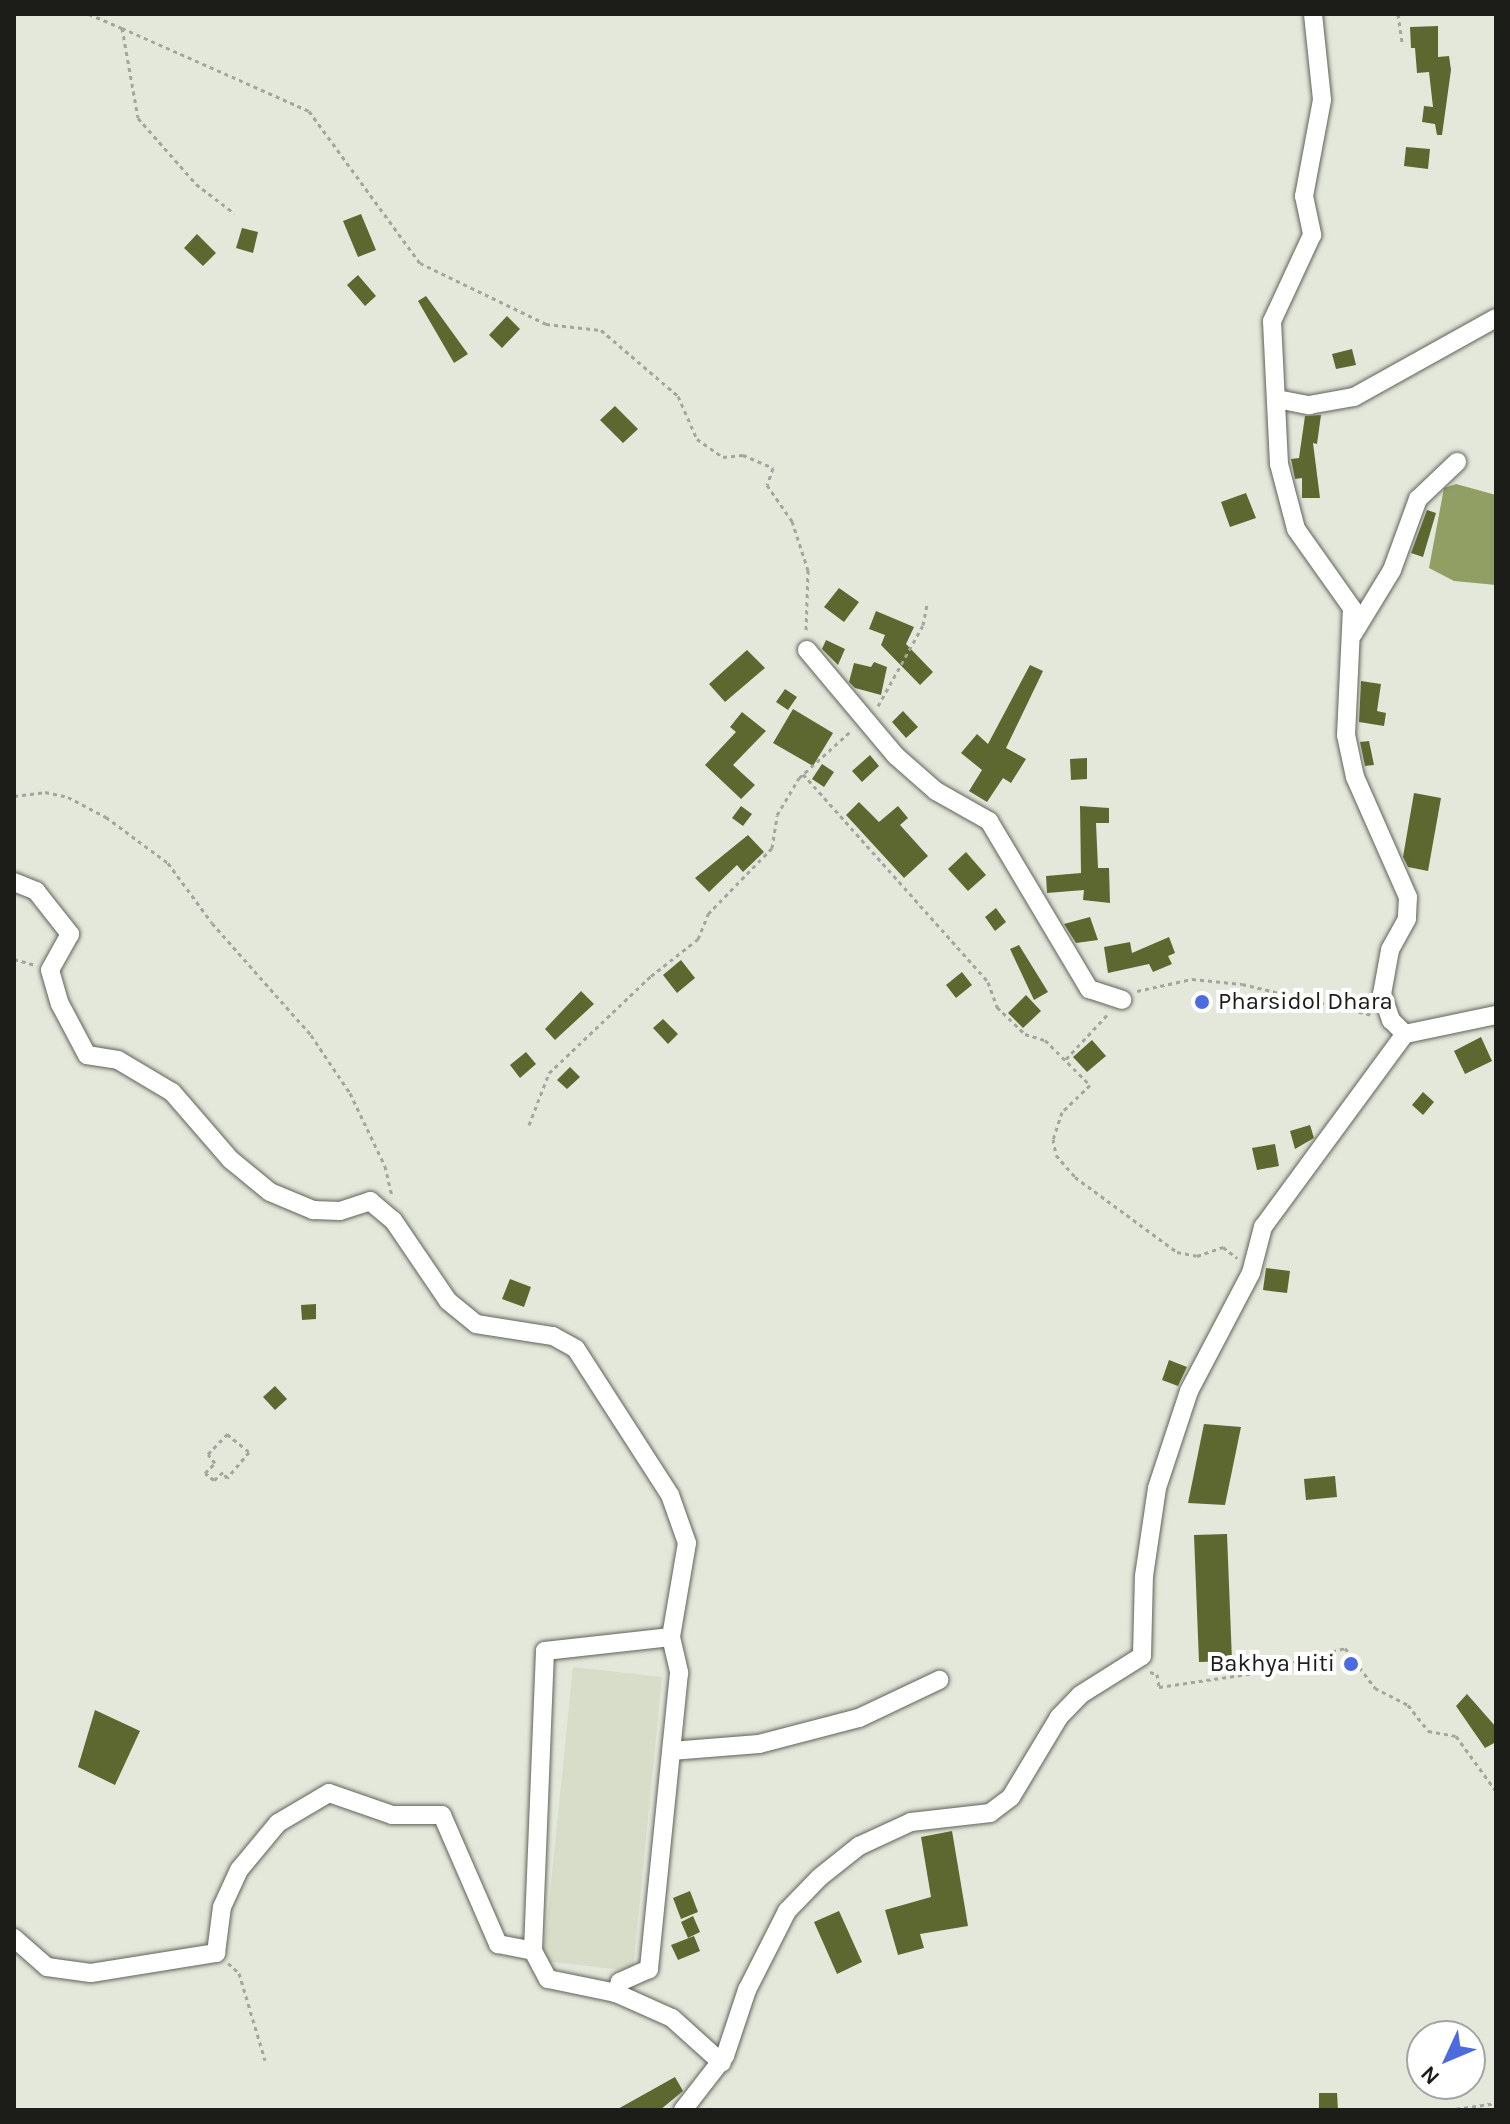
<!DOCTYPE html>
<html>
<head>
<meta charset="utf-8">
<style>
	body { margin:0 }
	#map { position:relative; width:1510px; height:2124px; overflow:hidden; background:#e4e8db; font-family:Karla,sans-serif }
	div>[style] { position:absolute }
	.built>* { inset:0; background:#d7ddc9 }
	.water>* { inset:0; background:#919f64 }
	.building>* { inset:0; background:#5c682f }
	.path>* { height:3px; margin-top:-1.5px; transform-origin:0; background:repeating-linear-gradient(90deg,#a3a69c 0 4px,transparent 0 8px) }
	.roads { filter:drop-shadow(0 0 2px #606359) drop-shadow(0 0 2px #606359) }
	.minor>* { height:18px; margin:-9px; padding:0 9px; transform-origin:9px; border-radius:9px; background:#fff }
	.dots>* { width:22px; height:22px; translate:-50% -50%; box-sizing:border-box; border:4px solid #fff; border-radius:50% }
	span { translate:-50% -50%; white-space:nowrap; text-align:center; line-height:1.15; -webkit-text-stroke:8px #fff; paint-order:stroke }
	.poi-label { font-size:24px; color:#1c1d19 }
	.left { translate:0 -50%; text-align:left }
	.right { translate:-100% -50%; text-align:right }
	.frame { position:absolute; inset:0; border:16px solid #1c1d19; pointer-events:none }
	.north { position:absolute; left:1406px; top:2020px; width:80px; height:80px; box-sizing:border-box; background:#fff; border:2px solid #a4a5a3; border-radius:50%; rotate:226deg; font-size:22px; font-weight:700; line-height:32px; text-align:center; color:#1c1d19 }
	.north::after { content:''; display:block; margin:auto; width:28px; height:36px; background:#4d6bdf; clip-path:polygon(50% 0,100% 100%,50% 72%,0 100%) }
</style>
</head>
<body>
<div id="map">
	<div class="built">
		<i style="clip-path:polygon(573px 1667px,662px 1677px,633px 1971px,543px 1961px)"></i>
	</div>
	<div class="water">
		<i style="clip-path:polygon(1456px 484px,1496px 495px,1496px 585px,1454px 581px,1429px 568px,1444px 488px)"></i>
	</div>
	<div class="building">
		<i style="clip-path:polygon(1438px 26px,1438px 57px,1449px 56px,1451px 70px,1442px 135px,1437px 135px,1435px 124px,1422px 122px,1424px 106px,1433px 107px,1429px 72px,1417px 73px,1415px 48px,1411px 48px,1410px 27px)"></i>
		<i style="clip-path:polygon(1406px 147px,1430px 149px,1428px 169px,1404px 166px)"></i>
		<i style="clip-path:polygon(361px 214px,376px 250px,358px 257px,343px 221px)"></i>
		<i style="clip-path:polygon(242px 228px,258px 232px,253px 253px,236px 248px)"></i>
		<i style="clip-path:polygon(197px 234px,216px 253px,203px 266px,184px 248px)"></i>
		<i style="clip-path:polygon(358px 275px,376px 296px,365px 306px,347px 285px)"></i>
		<i style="clip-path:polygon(426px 296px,468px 354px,454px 363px,418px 301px)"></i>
		<i style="clip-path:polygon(507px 316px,520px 329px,502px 348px,489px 335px)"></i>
		<i style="clip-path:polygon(1352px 349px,1356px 365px,1336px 369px,1332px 354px)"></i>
		<i style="clip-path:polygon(615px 406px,638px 429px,623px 443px,600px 420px)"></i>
		<i style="clip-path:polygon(1321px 415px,1317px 444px,1313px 443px,1320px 498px,1302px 498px,1302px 478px,1295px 479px,1291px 459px,1299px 458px,1305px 416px)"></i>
		<i style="clip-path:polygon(1246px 493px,1256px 518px,1230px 527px,1221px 502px)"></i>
		<i style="clip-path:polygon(1427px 510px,1436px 513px,1423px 557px,1411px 553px)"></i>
		<i style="clip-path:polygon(839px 588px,859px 602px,844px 622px,824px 607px)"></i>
		<i style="clip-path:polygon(876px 611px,914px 627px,906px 644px,933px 672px,920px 685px,881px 645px,885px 635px,869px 629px)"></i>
		<i style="clip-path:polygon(826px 640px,845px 649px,838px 665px,822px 649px)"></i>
		<i style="clip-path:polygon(747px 650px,765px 668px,725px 702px,709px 684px)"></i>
		<i style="clip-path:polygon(874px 662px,887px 667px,881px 695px,855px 688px,849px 682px,854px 663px,871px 667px)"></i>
		<i style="clip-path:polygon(1030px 665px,1043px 671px,1006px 748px,1026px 759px,1011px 783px,1003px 778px,987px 802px,969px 791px,982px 770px,961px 753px,977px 734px,988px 744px)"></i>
		<i style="clip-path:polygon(1361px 681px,1381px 684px,1377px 711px,1386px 713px,1384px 726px,1359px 722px)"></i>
		<i style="clip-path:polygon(785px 689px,797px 697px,788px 710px,776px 702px)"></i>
		<i style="clip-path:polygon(793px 709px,833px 733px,813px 766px,773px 743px)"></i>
		<i style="clip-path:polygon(903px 711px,918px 727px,906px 738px,892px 722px)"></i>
		<i style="clip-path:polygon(742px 712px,766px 731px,733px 765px,755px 785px,741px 799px,705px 765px,736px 732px,730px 727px)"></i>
		<i style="clip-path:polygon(1369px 741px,1374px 765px,1365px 766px,1360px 742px)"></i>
		<i style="clip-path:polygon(870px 755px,879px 766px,862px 782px,852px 771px)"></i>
		<i style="clip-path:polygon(1087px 758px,1087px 779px,1071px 780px,1070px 759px)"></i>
		<i style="clip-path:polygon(822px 764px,834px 772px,824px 787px,812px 779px)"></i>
		<i style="clip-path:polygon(1414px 793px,1441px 798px,1428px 871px,1408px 867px,1403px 857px)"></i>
		<i style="clip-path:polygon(859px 802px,879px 822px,898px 806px,908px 818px,900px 825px,928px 856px,904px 878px,846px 815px)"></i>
		<i style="clip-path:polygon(741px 806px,752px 814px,743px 826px,732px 818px)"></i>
		<i style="clip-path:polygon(1080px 806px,1109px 808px,1109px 823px,1096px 823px,1098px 868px,1109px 868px,1110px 903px,1083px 900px,1084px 890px,1047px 893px,1046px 876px,1081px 873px)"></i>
		<i style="clip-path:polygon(748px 835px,764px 852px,743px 872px,737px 865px,709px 892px,695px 878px)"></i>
		<i style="clip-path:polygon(966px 852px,986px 875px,968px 891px,948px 869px)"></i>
		<i style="clip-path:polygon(996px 908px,1006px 922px,995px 931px,985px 917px)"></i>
		<i style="clip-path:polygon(1090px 917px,1098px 940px,1076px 943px,1064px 924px)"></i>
		<i style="clip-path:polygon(1169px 937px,1175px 953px,1168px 956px,1172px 964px,1153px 972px,1149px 964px,1108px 973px,1104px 947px,1130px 942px,1132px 953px)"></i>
		<i style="clip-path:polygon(1019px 945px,1048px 992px,1034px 1000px,1010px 949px)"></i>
		<i style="clip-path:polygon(681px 960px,695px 978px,677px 993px,663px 975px)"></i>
		<i style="clip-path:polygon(962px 972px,972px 985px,956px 998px,946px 985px)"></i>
		<i style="clip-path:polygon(581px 991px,594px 1004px,555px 1040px,545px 1029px)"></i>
		<i style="clip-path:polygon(1026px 995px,1041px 1011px,1023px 1028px,1008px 1013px)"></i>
		<i style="clip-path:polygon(663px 1019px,678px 1034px,668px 1044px,653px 1028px)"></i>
		<i style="clip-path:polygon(1481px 1037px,1492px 1061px,1465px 1074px,1454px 1051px)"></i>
		<i style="clip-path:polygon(1092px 1040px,1106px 1056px,1087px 1072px,1073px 1057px)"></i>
		<i style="clip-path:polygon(526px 1052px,536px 1064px,520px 1078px,510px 1065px)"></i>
		<i style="clip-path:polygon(570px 1067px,580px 1077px,567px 1089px,557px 1080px)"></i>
		<i style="clip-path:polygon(1423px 1092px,1434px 1102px,1423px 1115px,1412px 1105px)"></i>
		<i style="clip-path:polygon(1310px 1125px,1314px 1138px,1295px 1149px,1290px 1131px)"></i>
		<i style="clip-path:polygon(1275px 1144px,1279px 1166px,1257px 1170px,1252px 1148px)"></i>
		<i style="clip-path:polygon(1266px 1268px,1290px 1271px,1287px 1293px,1263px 1290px)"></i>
		<i style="clip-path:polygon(510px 1279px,531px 1287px,524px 1307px,502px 1299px)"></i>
		<i style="clip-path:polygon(316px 1304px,316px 1319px,302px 1320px,301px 1305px)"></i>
		<i style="clip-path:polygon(1169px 1360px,1187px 1367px,1178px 1386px,1162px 1380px)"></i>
		<i style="clip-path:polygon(275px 1386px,287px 1399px,275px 1410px,263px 1397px)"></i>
		<i style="clip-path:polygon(1204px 1424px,1241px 1427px,1225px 1505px,1188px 1503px)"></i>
		<i style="clip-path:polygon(1335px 1476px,1337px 1497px,1306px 1500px,1304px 1479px)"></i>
		<i style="clip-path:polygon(1227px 1534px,1232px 1661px,1199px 1662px,1194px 1535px)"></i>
		<i style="clip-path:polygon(1467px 1694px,1496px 1727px,1496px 1742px,1485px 1748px,1456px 1706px)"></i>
		<i style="clip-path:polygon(95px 1710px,140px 1731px,115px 1785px,78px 1767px)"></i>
		<i style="clip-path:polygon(952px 1831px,968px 1926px,920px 1934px,924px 1948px,898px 1955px,885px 1910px,931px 1897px,921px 1837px)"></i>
		<i style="clip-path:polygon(690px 1891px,698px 1912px,681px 1919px,673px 1898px)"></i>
		<i style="clip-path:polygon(839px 1911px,862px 1962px,837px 1974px,814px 1922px)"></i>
		<i style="clip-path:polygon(693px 1916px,700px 1932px,688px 1938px,681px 1922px)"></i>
		<i style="clip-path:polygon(694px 1936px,700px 1951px,678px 1960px,671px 1945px)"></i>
		<i style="clip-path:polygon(675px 2077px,683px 2091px,660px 2110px,616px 2110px)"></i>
		<i style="clip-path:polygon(1319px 2093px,1337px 2093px,1338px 2110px,1319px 2110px)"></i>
	</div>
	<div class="path">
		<i style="left:89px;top:14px;width:36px;rotate:23deg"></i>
		<i style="left:122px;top:28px;width:91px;rotate:79.9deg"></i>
		<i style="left:138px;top:118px;width:88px;rotate:48.7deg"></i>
		<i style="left:196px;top:184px;width:48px;rotate:37.3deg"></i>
		<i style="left:1398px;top:14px;width:30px;rotate:82deg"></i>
		<i style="left:122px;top:28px;width:205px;rotate:23.9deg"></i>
		<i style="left:309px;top:111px;width:188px;rotate:53.9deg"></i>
		<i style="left:420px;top:263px;width:140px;rotate:25.8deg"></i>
		<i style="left:546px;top:324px;width:55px;rotate:6.2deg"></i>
		<i style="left:601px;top:330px;width:101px;rotate:40.6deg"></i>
		<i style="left:678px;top:396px;width:47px;rotate:66.2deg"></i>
		<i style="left:697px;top:439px;width:32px;rotate:35deg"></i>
		<i style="left:723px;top:457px;width:20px;rotate:-6deg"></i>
		<i style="left:743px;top:455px;width:33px;rotate:23deg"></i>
		<i style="left:773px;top:468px;width:18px;rotate:109deg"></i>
		<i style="left:767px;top:485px;width:44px;rotate:55.2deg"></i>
		<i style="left:792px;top:521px;width:52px;rotate:71.9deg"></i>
		<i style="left:808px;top:570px;width:61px;rotate:91.9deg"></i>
		<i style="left:878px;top:706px;width:93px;rotate:-60.9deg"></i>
		<i style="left:923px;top:625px;width:20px;rotate:-79deg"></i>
		<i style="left:803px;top:774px;width:278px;rotate:48.3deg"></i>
		<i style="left:988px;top:982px;width:27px;rotate:70deg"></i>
		<i style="left:997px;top:1007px;width:39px;rotate:44deg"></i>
		<i style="left:1025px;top:1034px;width:21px;rotate:17deg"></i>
		<i style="left:1045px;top:1040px;width:64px;rotate:45deg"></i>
		<i style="left:1090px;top:1085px;width:39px;rotate:136deg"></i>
		<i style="left:1062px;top:1112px;width:28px;rotate:108deg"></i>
		<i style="left:1053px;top:1139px;width:16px;rotate:79deg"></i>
		<i style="left:1056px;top:1155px;width:29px;rotate:49deg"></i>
		<i style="left:1075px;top:1177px;width:127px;rotate:36.3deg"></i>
		<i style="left:1177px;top:1252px;width:20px;rotate:11deg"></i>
		<i style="left:1197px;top:1256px;width:28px;rotate:-19deg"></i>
		<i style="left:1223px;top:1247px;width:18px;rotate:38deg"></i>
		<i style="left:14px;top:796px;width:31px;rotate:-7deg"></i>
		<i style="left:45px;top:792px;width:24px;rotate:12deg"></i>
		<i style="left:68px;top:797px;width:43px;rotate:27.8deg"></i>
		<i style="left:106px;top:817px;width:77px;rotate:36.6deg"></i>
		<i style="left:168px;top:863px;width:74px;rotate:53.7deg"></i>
		<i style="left:212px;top:923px;width:149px;rotate:48.5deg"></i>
		<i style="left:311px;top:1035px;width:70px;rotate:56.1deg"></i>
		<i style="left:350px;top:1093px;width:81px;rotate:64.4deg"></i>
		<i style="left:385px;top:1166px;width:31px;rotate:77deg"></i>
		<i style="left:14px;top:959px;width:22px;rotate:16deg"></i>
		<i style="left:1137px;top:991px;width:56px;rotate:-12.3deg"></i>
		<i style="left:1192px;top:979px;width:50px;rotate:5.7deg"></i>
		<i style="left:1242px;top:984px;width:134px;rotate:13.4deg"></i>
		<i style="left:1066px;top:1059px;width:60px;rotate:-47deg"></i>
		<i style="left:529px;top:1125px;width:56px;rotate:-69deg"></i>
		<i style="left:549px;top:1073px;width:141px;rotate:-43.6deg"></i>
		<i style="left:651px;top:976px;width:60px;rotate:-38.2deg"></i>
		<i style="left:698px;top:939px;width:27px;rotate:-68deg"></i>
		<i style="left:708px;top:914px;width:92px;rotate:-45.9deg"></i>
		<i style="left:772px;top:848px;width:33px;rotate:-81deg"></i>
		<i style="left:777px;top:815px;width:43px;rotate:-59.3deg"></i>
		<i style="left:799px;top:778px;width:72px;rotate:-42.2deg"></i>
		<i style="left:227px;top:1434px;width:28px;rotate:39deg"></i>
		<i style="left:249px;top:1452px;width:34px;rotate:130deg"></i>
		<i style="left:227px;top:1478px;width:7px;rotate:-124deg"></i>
		<i style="left:223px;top:1472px;width:12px;rotate:138deg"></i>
		<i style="left:214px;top:1480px;width:11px;rotate:-142deg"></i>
		<i style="left:205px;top:1473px;width:14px;rotate:-45deg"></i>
		<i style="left:215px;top:1463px;width:11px;rotate:-128deg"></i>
		<i style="left:208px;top:1454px;width:28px;rotate:-46deg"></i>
		<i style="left:1150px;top:1672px;width:7px;rotate:16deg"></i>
		<i style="left:1157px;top:1674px;width:13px;rotate:81deg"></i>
		<i style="left:1159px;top:1687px;width:97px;rotate:-8.3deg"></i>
		<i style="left:1255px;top:1673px;width:93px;rotate:-15.5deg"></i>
		<i style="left:1345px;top:1648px;width:50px;rotate:53.1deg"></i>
		<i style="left:1375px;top:1688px;width:37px;rotate:27deg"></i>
		<i style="left:1408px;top:1705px;width:33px;rotate:52deg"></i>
		<i style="left:1428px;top:1731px;width:28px;rotate:10deg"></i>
		<i style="left:1456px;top:1736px;width:68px;rotate:54deg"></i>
		<i style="left:228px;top:1963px;width:15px;rotate:42deg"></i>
		<i style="left:239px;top:1973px;width:91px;rotate:73.4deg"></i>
		<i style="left:1448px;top:2110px;width:49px;rotate:-8.3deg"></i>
	</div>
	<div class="roads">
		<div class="minor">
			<i style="left:1313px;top:14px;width:86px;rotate:84deg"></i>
			<i style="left:1322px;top:100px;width:98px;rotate:100.6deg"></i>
			<i style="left:1304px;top:196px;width:40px;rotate:78deg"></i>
			<i style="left:1312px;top:235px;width:95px;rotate:114.9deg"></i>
			<i style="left:1272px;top:321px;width:143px;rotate:87.2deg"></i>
			<i style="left:1279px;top:464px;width:67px;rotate:75.3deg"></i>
			<i style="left:1296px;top:529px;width:97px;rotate:54.7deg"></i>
			<i style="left:1352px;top:608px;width:127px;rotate:92.7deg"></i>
			<i style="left:1346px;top:735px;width:43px;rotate:77.9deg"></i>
			<i style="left:1355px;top:777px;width:131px;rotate:66.2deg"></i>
			<i style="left:1408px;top:897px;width:22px;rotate:93deg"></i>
			<i style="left:1407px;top:919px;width:35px;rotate:119deg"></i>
			<i style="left:1390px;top:950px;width:45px;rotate:100.3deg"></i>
			<i style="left:1382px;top:994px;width:28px;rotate:71deg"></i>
			<i style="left:1391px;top:1020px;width:20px;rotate:45deg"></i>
			<i style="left:1277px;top:399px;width:33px;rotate:11deg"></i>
			<i style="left:1309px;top:405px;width:46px;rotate:-10.1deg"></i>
			<i style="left:1354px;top:397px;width:162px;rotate:-29.1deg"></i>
			<i style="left:1353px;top:634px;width:75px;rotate:-58.6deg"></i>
			<i style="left:1392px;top:570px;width:76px;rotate:-69.9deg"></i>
			<i style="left:1418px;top:499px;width:54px;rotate:-43.5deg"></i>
			<i style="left:807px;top:650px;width:138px;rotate:50deg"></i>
			<i style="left:896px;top:756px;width:53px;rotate:41.2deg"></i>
			<i style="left:936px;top:791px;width:61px;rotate:29.5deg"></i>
			<i style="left:989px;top:821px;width:196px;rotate:59.2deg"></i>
			<i style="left:1089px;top:989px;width:35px;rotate:18deg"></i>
			<i style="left:14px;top:882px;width:24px;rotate:22deg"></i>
			<i style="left:36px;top:891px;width:55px;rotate:51.7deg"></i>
			<i style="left:70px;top:934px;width:41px;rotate:119.1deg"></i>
			<i style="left:50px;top:970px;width:35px;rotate:74deg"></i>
			<i style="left:60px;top:1004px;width:58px;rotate:62.1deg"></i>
			<i style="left:87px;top:1055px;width:31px;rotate:9deg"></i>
			<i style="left:118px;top:1060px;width:63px;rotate:30.7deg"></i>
			<i style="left:172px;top:1092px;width:90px;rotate:49.1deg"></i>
			<i style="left:231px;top:1160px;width:50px;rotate:39.4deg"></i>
			<i style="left:270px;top:1192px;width:47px;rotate:22.7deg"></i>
			<i style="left:313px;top:1210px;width:27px;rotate:2deg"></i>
			<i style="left:340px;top:1211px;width:32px;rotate:-18deg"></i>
			<i style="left:370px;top:1201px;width:30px;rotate:40deg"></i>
			<i style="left:393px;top:1220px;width:98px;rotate:55.8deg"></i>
			<i style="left:448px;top:1301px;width:36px;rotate:39deg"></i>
			<i style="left:476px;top:1324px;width:78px;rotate:8.9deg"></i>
			<i style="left:553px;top:1336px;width:26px;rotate:29deg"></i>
			<i style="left:576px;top:1349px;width:174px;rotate:57.2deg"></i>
			<i style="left:670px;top:1495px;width:51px;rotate:70.5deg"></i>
			<i style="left:687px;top:1543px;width:95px;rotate:99.7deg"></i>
			<i style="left:671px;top:1637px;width:37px;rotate:77deg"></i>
			<i style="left:679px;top:1673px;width:298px;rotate:95.8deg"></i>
			<i style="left:649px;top:1969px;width:32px;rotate:156deg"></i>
			<i style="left:620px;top:1982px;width:12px;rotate:110deg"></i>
			<i style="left:671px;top:1637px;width:127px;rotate:173.7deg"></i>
			<i style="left:545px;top:1651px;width:300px;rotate:92.3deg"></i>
			<i style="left:533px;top:1951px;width:32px;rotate:62deg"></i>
			<i style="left:548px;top:1979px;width:69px;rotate:11.6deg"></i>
			<i style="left:616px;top:1993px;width:61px;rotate:24.1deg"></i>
			<i style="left:672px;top:2018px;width:67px;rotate:42deg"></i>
			<i style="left:671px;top:1751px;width:88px;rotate:-4.5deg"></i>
			<i style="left:759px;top:1744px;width:103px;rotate:-14.6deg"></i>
			<i style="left:859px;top:1718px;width:89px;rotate:-25.4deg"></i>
			<i style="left:14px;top:1938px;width:44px;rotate:41.3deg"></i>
			<i style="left:47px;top:1967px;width:44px;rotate:7.8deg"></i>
			<i style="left:91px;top:1973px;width:127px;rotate:-9.1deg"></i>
			<i style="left:216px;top:1953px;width:46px;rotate:-82.6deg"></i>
			<i style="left:222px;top:1907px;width:41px;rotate:-65.3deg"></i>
			<i style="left:239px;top:1870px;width:61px;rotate:-50.3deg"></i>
			<i style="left:278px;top:1823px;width:59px;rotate:-30.5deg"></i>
			<i style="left:329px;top:1793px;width:67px;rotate:19.2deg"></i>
			<i style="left:392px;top:1815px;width:50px"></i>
			<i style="left:442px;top:1815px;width:141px;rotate:66.5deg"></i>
			<i style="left:498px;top:1944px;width:36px;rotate:11deg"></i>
			<i style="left:683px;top:2110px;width:68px;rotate:-52.1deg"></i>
			<i style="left:725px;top:2056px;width:70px;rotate:-71.6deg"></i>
			<i style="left:747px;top:1990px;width:89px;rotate:-63.1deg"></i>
			<i style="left:787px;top:1911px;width:47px;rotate:-45.9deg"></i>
			<i style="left:820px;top:1877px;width:50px;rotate:-38.5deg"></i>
			<i style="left:859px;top:1846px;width:57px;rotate:-24.8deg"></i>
			<i style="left:911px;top:1822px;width:80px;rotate:-6.5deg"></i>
			<i style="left:990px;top:1813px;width:26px;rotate:-37deg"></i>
			<i style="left:1011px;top:1797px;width:93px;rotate:-59deg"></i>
			<i style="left:1059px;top:1717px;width:30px;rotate:-46deg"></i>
			<i style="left:1080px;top:1695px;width:73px;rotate:-32.2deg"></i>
			<i style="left:1142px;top:1656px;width:80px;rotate:-88.6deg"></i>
			<i style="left:1144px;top:1576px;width:89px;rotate:-81.6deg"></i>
			<i style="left:1157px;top:1488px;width:102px;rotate:-71.7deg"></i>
			<i style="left:1189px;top:1391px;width:133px;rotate:-62.3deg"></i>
			<i style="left:1251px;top:1273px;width:48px;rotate:-75.4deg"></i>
			<i style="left:1263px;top:1227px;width:240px;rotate:-53.7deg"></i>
			<i style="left:1405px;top:1034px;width:93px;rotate:-11.8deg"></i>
		</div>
	</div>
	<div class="dots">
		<i style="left:1202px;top:1002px;background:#4d6bdf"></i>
		<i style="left:1351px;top:1664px;background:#4d6bdf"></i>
	</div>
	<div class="poi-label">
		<span class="left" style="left:1218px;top:1002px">Pharsidol Dhara</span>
		<span class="right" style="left:1335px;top:1664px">Bakhya Hiti</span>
	</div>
	<div class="frame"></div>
	<div class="north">N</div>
</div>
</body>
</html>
